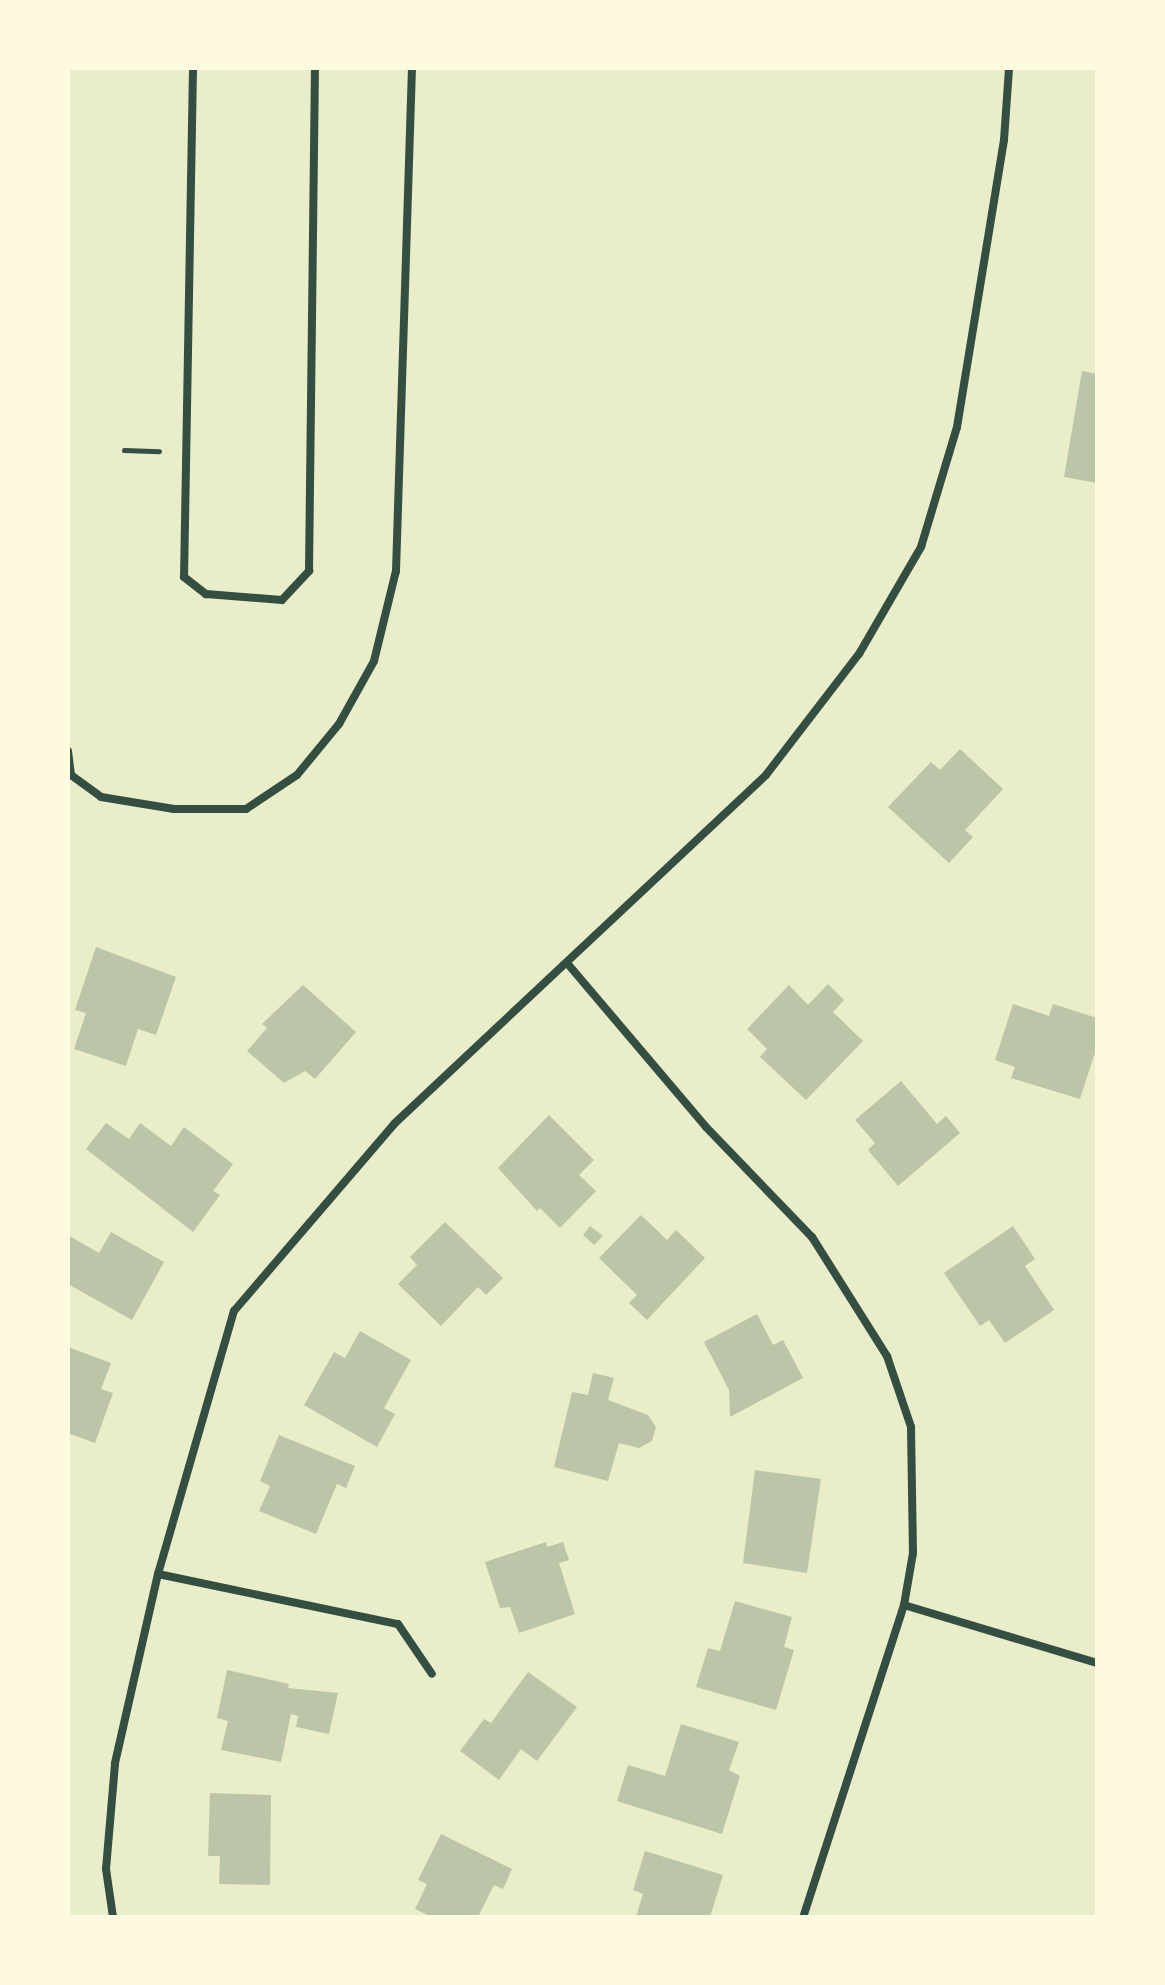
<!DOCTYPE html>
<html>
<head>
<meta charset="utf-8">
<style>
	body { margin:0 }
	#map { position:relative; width:1165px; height:1985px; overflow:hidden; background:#e9edc9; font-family:"Crimson Pro",serif }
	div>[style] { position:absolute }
	.building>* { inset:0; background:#bcc5a7 }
	.path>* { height:5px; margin:-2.5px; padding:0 2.5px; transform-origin:2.5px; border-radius:2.5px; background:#344e41 }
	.minor>* { height:8px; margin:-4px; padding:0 4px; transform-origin:4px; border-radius:4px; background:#344e41 }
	span { translate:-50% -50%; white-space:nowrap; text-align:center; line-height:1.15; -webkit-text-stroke:8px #fefae0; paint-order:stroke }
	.frame { position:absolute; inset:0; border:70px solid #fefae0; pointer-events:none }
</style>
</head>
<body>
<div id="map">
	<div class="building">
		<i style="clip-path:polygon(1082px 371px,1097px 374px,1097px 483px,1064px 477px)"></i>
		<i style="clip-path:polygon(960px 749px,1003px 789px,965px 830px,973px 837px,949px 863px,888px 807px,931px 762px,940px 770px)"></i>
		<i style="clip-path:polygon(96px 947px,176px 977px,156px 1035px,138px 1029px,126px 1066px,74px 1049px,86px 1013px,75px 1010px)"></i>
		<i style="clip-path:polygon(828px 984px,844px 1000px,833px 1012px,863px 1041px,806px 1100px,760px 1057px,767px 1049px,747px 1029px,789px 985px,808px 1005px)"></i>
		<i style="clip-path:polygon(303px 985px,356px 1032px,315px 1079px,305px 1071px,284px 1083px,247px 1051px,267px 1028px,262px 1024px)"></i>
		<i style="clip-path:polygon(1013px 1004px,1049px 1016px,1053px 1004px,1097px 1018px,1097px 1046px,1080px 1099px,1011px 1078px,1015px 1067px,995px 1060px)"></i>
		<i style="clip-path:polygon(901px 1081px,937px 1124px,946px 1116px,960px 1133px,898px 1186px,868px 1150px,875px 1143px,855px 1120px)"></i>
		<i style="clip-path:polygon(549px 1115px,594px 1160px,579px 1175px,596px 1191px,560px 1228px,540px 1208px,537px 1211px,498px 1168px)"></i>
		<i style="clip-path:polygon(106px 1123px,129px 1139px,140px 1123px,171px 1146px,184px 1127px,233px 1164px,213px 1191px,220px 1195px,193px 1232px,86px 1149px)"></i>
		<i style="clip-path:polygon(641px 1215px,667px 1240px,676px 1230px,705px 1258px,647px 1320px,629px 1303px,637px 1295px,599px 1258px)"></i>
		<i style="clip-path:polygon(445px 1222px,503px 1278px,486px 1295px,478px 1287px,441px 1326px,398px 1284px,417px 1265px,410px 1257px)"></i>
		<i style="clip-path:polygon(590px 1226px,603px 1236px,594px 1245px,583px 1235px)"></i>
		<i style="clip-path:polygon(1013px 1226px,1035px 1259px,1025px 1266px,1054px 1310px,1005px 1343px,989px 1320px,980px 1326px,944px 1273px)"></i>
		<i style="clip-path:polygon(111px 1232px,164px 1262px,132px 1320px,68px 1284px,68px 1235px,99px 1253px)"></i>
		<i style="clip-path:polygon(757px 1314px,773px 1345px,783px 1340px,803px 1378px,730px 1417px,729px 1390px,704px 1342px)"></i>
		<i style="clip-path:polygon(360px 1331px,411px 1360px,384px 1408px,395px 1414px,377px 1447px,304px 1405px,334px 1352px,345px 1358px)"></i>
		<i style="clip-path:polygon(68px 1347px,111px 1363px,101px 1389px,113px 1393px,95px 1443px,68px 1433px)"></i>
		<i style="clip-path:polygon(593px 1373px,614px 1378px,608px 1400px,648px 1415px,656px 1427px,652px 1441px,639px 1448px,619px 1443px,608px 1481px,554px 1467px,572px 1392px,588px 1395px)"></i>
		<i style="clip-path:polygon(279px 1435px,355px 1466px,346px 1488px,337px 1484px,316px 1534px,259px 1511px,270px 1486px,260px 1481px)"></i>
		<i style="clip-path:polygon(755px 1470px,821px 1479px,807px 1573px,743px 1563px)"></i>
		<i style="clip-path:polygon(546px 1542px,547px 1547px,563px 1542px,569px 1560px,559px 1563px,575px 1614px,519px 1633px,510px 1607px,500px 1608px,485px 1562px)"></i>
		<i style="clip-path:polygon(735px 1601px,792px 1617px,784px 1647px,794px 1650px,776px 1710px,696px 1687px,708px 1648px,720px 1651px)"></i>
		<i style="clip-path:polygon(227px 1670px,289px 1684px,288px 1688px,338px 1693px,329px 1734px,296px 1727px,298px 1716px,291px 1714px,281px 1762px,221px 1750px,228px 1721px,217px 1718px)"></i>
		<i style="clip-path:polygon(528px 1672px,577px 1707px,537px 1761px,521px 1749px,499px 1780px,460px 1751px,484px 1719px,491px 1723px)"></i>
		<i style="clip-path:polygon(681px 1724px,739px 1742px,729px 1770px,740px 1776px,722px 1834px,617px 1801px,628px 1765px,665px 1776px)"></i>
		<i style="clip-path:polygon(210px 1793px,271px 1795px,270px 1885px,219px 1884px,220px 1856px,208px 1856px)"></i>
		<i style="clip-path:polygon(441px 1834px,512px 1869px,503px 1889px,494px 1885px,478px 1917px,432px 1917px,415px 1909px,427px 1884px,418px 1880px)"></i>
		<i style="clip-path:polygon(645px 1851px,723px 1875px,710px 1917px,636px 1917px,643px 1894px,633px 1890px)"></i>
	</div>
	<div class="path">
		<i style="left:124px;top:450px;width:35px;rotate:2deg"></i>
	</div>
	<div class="minor">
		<i style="left:193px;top:68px;width:509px;rotate:91.01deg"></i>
		<i style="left:184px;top:577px;width:28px;rotate:38deg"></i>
		<i style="left:206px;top:594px;width:76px;rotate:4.5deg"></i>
		<i style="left:282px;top:600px;width:40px;rotate:-47deg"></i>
		<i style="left:309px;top:571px;width:503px;rotate:-89.32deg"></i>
		<i style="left:68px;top:751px;width:24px;rotate:83deg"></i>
		<i style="left:71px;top:775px;width:37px;rotate:36deg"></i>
		<i style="left:101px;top:797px;width:74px;rotate:9.3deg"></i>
		<i style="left:174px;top:809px;width:72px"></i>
		<i style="left:246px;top:809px;width:61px;rotate:-33.7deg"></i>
		<i style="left:297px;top:775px;width:66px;rotate:-50.5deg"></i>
		<i style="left:339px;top:724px;width:72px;rotate:-60.9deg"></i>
		<i style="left:374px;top:661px;width:93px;rotate:-76.3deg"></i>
		<i style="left:396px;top:571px;width:503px;rotate:-88.18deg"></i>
		<i style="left:567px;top:963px;width:215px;rotate:49.7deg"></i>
		<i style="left:706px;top:1127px;width:153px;rotate:46.1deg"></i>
		<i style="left:812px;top:1237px;width:141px;rotate:57.8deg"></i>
		<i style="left:887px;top:1356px;width:75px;rotate:71.3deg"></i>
		<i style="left:911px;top:1427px;width:126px;rotate:89.1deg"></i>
		<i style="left:913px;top:1553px;width:53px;rotate:99.8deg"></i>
		<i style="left:904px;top:1605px;width:328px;rotate:107.9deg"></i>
		<i style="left:158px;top:1574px;width:245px;rotate:11.8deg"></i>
		<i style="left:398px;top:1624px;width:60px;rotate:55.8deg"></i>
		<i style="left:904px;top:1605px;width:202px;rotate:16.7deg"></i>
		<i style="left:113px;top:1917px;width:49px;rotate:-98.3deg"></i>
		<i style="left:106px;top:1869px;width:106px;rotate:-85.1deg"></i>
		<i style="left:115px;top:1763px;width:194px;rotate:-77.2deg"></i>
		<i style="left:158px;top:1574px;width:274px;rotate:-73.9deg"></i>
		<i style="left:234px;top:1311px;width:246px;rotate:-49.4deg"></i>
		<i style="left:394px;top:1124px;width:510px;rotate:-43.17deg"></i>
		<i style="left:766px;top:775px;width:153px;rotate:-52.5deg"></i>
		<i style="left:859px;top:654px;width:124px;rotate:-59.9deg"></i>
		<i style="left:921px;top:547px;width:125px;rotate:-73.3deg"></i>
		<i style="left:957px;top:427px;width:291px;rotate:-80.7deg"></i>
		<i style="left:1004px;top:140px;width:72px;rotate:-86deg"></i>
	</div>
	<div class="frame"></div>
</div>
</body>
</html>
